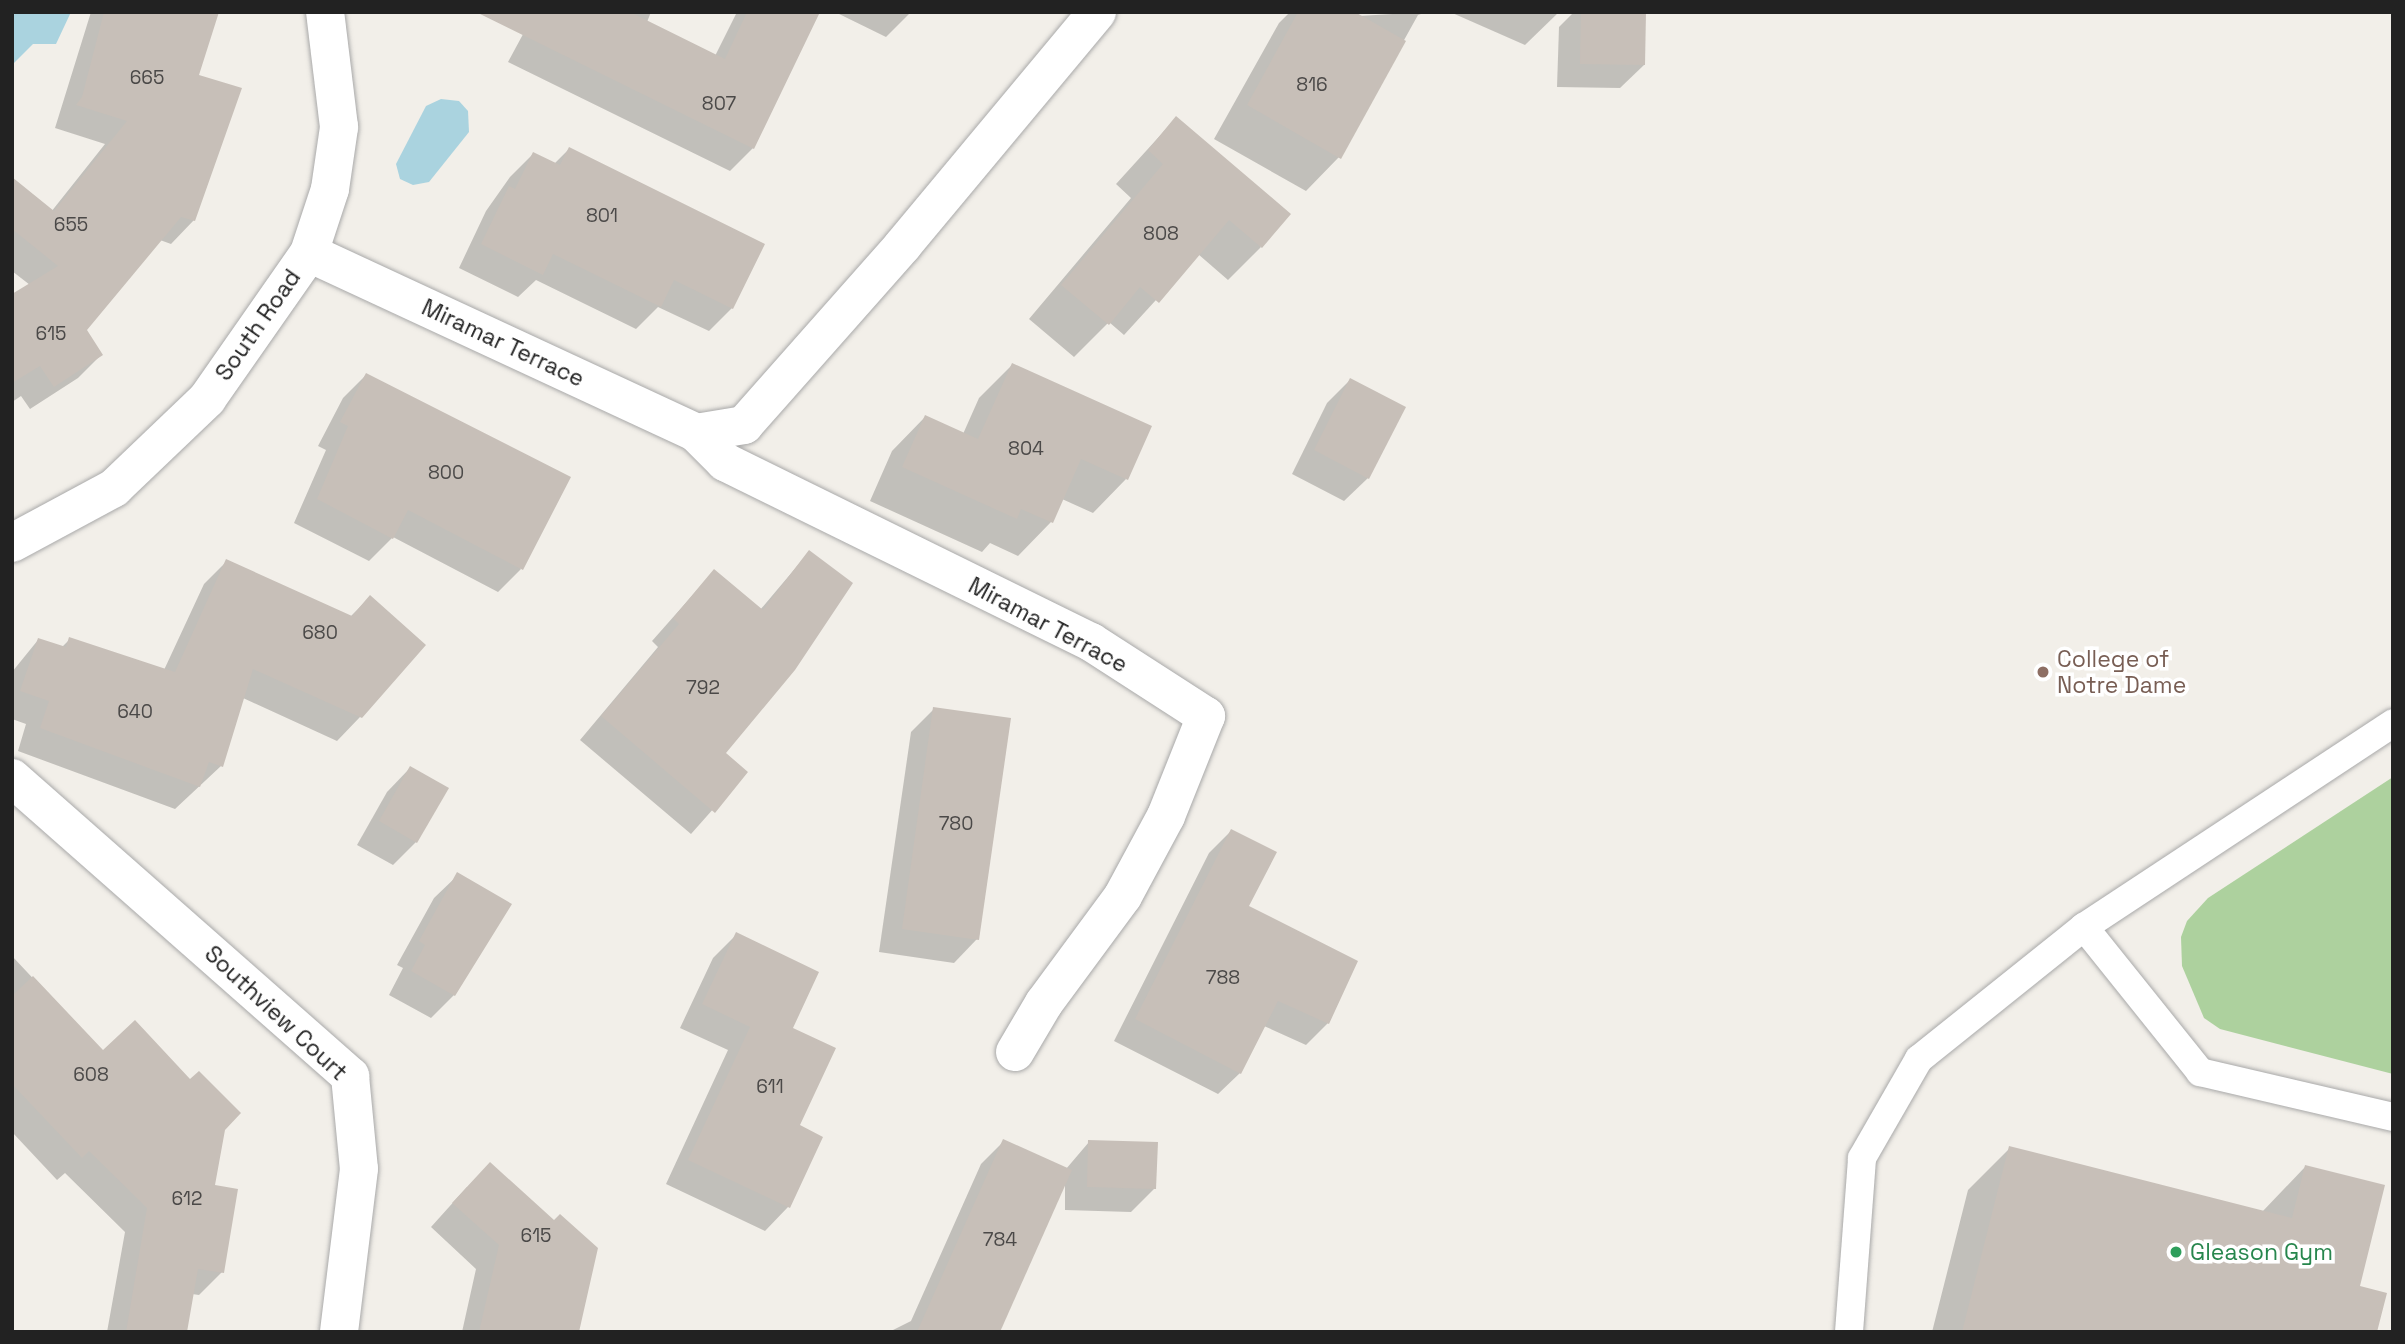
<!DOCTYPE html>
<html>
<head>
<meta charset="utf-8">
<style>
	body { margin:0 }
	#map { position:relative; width:2405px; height:1344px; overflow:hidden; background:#f2efe9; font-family:"Space Grotesk",sans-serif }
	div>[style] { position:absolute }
	.forest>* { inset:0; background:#add19e }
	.water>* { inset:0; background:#aad3df }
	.shadow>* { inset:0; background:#0003 }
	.building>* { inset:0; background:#c7bfb8 }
	.roads { filter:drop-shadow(0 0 2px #a9a9a9) drop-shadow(0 0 2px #a9a9a9) }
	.lane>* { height:28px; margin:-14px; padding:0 14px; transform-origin:14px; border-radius:14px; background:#fff }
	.street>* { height:38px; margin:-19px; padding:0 19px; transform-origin:19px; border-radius:19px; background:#fff }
	.dots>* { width:19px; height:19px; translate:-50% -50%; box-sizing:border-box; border:4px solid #fff; border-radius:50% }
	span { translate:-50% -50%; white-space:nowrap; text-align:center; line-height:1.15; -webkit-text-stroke:7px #fff; paint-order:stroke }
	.number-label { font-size:19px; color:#4b4948 }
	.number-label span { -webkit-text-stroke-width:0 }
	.street-label { font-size:23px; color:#222 }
	.education-label { font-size:23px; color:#785e54 }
	.left { translate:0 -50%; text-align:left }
	.leisure-label { font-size:23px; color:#27864d }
	.frame { position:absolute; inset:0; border:14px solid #222; pointer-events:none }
</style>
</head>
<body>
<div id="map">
	<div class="forest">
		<i style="clip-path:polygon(2393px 777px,2393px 1074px,2220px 1029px,2204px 1018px,2182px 966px,2181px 937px,2187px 921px,2208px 898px)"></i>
	</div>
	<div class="water">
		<i style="clip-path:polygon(17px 12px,71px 12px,56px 44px,33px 44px,12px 65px,12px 16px)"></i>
		<i style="clip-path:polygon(441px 99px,459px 101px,468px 111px,469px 132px,429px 182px,413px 185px,400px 179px,396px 164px,426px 106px)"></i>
	</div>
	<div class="shadow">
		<i style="clip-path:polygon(91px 12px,217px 12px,197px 76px,194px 220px,171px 244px,160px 240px,85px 330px,101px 355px,78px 378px,30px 409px,21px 396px,12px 402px,12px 296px,30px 285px,12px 271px,12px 185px,51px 212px,105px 144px,55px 128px)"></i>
		<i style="clip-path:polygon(535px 12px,651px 12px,647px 22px,715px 56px,737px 12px,818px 12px,753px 148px,730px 171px,508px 62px)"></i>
		<i style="clip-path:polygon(835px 12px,911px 12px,886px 37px)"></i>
		<i style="clip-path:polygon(1290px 12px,1358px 16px,1427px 12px,1418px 15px,1339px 157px,1306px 191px,1214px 139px,1279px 23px)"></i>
		<i style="clip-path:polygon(1450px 12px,1559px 12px,1525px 45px)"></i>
		<i style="clip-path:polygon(1574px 12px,1644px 12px,1644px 65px,1620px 88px,1557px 87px,1559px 27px)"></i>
		<i style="clip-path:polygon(1176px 118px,1261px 247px,1228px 280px,1198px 254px,1124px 335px,1109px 322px,1074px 357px,1029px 319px,1131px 198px,1116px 184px)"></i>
		<i style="clip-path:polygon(569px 149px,732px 308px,709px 331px,658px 307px,636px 329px,536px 280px,518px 297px,459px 268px,486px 211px,510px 177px,533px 154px,554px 164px)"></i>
		<i style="clip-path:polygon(1012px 365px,1126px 479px,1093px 513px,1062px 499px,1051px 522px,1018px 556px,990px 543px,982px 552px,870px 501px,892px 451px,925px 417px,963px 434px,979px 398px)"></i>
		<i style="clip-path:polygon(366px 375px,521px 569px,498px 592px,393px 537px,369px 561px,294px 523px,326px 450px,318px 446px,343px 398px)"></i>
		<i style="clip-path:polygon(1350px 380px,1368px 478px,1344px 501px,1292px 474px,1327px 403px)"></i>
		<i style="clip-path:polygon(809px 552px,724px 753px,746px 772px,691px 834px,580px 740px,658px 647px,652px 641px,714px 571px,760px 610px)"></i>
		<i style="clip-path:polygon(227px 561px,350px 617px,370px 597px,360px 717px,337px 741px,243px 698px,221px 766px,175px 809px,18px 751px,26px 724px,12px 719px,12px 672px,38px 640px,61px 648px,70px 639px,164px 670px,204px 584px)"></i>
		<i style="clip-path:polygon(934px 709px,977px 939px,954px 963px,879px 952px,911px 732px)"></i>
		<i style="clip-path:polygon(410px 768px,416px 842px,393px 865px,357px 845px,387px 792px)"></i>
		<i style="clip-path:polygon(1231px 831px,1247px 907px,1328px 1023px,1306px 1045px,1264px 1026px,1240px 1073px,1218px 1094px,1114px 1041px,1209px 853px)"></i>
		<i style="clip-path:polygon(458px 875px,454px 995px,431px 1018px,389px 995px,403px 968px,397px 965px,434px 898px)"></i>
		<i style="clip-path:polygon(736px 935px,791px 1029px,797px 1126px,821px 1138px,788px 1207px,765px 1231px,666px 1184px,728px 1050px,680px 1028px,713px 958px)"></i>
		<i style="clip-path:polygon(12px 956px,103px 1053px,223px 1129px,213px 1186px,222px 1272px,199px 1295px,192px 1294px,185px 1332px,107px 1332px,125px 1232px,65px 1173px,57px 1180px,12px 1132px)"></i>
		<i style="clip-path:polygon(1004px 1141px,1066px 1169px,1089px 1142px,1155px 1188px,1131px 1212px,1065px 1210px,1065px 1181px,998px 1332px,889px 1332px,911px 1321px,981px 1164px)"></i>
		<i style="clip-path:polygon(2010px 1148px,2262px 1212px,2305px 1167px,2376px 1332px,1932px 1332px,1968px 1190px)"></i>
		<i style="clip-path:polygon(467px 1187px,577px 1332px,462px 1332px,476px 1269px,431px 1227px)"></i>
	</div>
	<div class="building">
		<i style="clip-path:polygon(104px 12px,219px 12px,199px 75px,242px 88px,195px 221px,181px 217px,87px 330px,103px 355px,54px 387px,40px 366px,12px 383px,12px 294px,58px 266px,12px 229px,12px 177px,54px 211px,127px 121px,76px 105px,82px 97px)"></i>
		<i style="clip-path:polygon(476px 12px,630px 12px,725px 59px,747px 12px,820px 12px,754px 149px)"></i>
		<i style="clip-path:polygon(1298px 12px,1355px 12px,1406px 41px,1341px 159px,1247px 105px)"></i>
		<i style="clip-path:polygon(1581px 12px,1646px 12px,1645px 65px,1580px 64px)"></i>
		<i style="clip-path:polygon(1176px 116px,1291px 214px,1262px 248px,1229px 220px,1159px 303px,1140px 287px,1109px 325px,1061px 285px,1163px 164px,1148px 150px)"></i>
		<i style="clip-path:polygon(569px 147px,765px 244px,733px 309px,674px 280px,661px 307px,553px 254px,543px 275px,481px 244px,509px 186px,515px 189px,533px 152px,560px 165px)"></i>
		<i style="clip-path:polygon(1012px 363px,1152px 426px,1128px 480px,1081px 459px,1053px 523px,1021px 509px,1017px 519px,902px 467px,925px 415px,978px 439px)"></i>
		<i style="clip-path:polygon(366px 373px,571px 477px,523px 570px,408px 510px,393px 539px,317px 499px,348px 426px,340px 422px)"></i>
		<i style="clip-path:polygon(1350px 378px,1406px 407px,1369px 479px,1314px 450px)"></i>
		<i style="clip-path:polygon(809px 550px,853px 583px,795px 670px,726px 753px,748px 772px,715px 813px,601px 716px,679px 624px,673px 618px,714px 569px,763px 610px)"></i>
		<i style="clip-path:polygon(226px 559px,352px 616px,370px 595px,426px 645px,362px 718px,253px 669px,223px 767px,209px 762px,200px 787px,40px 728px,49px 701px,20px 691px,38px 638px,66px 647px,69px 637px,175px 672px)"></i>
		<i style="clip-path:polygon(933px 707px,1011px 718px,979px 940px,902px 929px)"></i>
		<i style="clip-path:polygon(410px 766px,449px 788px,417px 843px,379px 821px)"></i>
		<i style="clip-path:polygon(1231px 829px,1277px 852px,1249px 906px,1358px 961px,1329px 1024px,1278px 1001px,1241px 1074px,1135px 1019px)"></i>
		<i style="clip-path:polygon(457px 872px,512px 904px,455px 996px,411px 971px,425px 945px,419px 941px)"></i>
		<i style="clip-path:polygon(736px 932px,819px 972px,793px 1028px,836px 1048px,800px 1125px,823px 1137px,790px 1208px,688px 1160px,750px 1027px,702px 1004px)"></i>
		<i style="clip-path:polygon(33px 976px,103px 1050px,135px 1020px,190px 1079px,199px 1071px,241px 1113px,225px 1130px,215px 1185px,238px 1189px,224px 1273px,198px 1269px,187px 1332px,126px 1332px,147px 1208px,89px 1151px,82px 1158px,12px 1084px,12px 996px)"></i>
		<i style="clip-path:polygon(1003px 1139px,1072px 1170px,1000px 1332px,917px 1332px)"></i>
		<i style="clip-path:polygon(1088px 1140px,1158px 1142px,1156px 1189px,1087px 1187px)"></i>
		<i style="clip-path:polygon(2009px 1146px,2292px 1218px,2305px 1165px,2385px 1185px,2360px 1286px,2387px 1293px,2377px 1332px,1962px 1332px)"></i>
		<i style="clip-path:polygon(490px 1162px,554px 1220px,560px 1214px,598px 1248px,579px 1332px,479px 1332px,499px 1245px,452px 1203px)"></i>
	</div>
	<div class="roads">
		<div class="lane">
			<i style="left:2084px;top:927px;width:186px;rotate:51.3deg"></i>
			<i style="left:2200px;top:1072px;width:198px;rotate:13.1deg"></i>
			<i style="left:1849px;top:1332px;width:174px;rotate:-85.7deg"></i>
			<i style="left:1862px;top:1158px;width:114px;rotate:-60.1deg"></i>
			<i style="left:1919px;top:1059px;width:211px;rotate:-38.7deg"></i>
			<i style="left:2084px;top:927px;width:370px;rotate:-33.4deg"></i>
		</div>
		<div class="street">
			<i style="left:309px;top:253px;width:427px;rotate:24.9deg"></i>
			<i style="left:696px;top:433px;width:49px;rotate:-9.5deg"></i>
			<i style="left:744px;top:425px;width:240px;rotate:-48.5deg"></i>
			<i style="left:903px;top:245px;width:303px;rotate:-50.2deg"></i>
			<i style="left:696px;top:433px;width:41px;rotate:45deg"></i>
			<i style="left:725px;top:462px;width:408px;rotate:26.2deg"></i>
			<i style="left:1091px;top:642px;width:137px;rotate:32.8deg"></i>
			<i style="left:1206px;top:716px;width:108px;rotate:111.8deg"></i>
			<i style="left:1166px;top:816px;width:91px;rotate:118.3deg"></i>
			<i style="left:1123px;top:896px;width:133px;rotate:126.4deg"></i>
			<i style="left:1044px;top:1003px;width:57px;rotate:120.6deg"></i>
			<i style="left:12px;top:543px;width:116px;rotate:-28.3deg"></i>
			<i style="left:114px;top:488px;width:129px;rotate:-43.7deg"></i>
			<i style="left:207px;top:399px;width:178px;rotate:-55.1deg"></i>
			<i style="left:309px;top:253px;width:67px;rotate:-71.8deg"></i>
			<i style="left:330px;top:189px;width:63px;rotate:-81.7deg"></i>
			<i style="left:339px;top:127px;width:116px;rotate:-96.9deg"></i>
			<i style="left:12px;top:778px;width:451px;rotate:41.4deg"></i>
			<i style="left:350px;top:1076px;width:93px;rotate:84.5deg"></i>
			<i style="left:359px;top:1169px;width:164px;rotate:97deg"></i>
		</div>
	</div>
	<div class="dots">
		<i style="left:2043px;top:672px;background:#8d6e63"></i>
		<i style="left:2176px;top:1252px;background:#2e9e5b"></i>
	</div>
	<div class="number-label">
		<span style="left:147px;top:78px">665</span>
		<span style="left:1312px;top:85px">816</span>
		<span style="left:719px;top:104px">807</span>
		<span style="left:602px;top:216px">801</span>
		<span style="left:71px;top:225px">655</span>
		<span style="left:1161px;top:234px">808</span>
		<span style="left:51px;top:334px">615</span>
		<span style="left:1026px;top:449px">804</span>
		<span style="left:446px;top:473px">800</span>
		<span style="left:320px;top:633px">680</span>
		<span style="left:703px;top:688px">792</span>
		<span style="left:135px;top:712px">640</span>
		<span style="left:956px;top:824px">780</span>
		<span style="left:1223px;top:978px">788</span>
		<span style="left:91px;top:1075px">608</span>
		<span style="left:770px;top:1087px">611</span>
		<span style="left:187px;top:1199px">612</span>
		<span style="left:536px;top:1236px">615</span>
		<span style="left:1000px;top:1240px">784</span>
	</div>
	<div class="street-label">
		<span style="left:258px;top:325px;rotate:-55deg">South Road</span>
		<span style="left:503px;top:343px;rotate:25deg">Miramar Terrace</span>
		<span style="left:1048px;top:625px;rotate:28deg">Miramar Terrace</span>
		<span style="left:276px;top:1013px;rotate:43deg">Southview Court</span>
	</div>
	<div class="education-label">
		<span class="left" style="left:2057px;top:672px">College of<br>Notre Dame</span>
	</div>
	<div class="leisure-label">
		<span class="left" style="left:2190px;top:1252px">Gleason Gym</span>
	</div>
	<div class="frame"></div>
</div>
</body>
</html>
